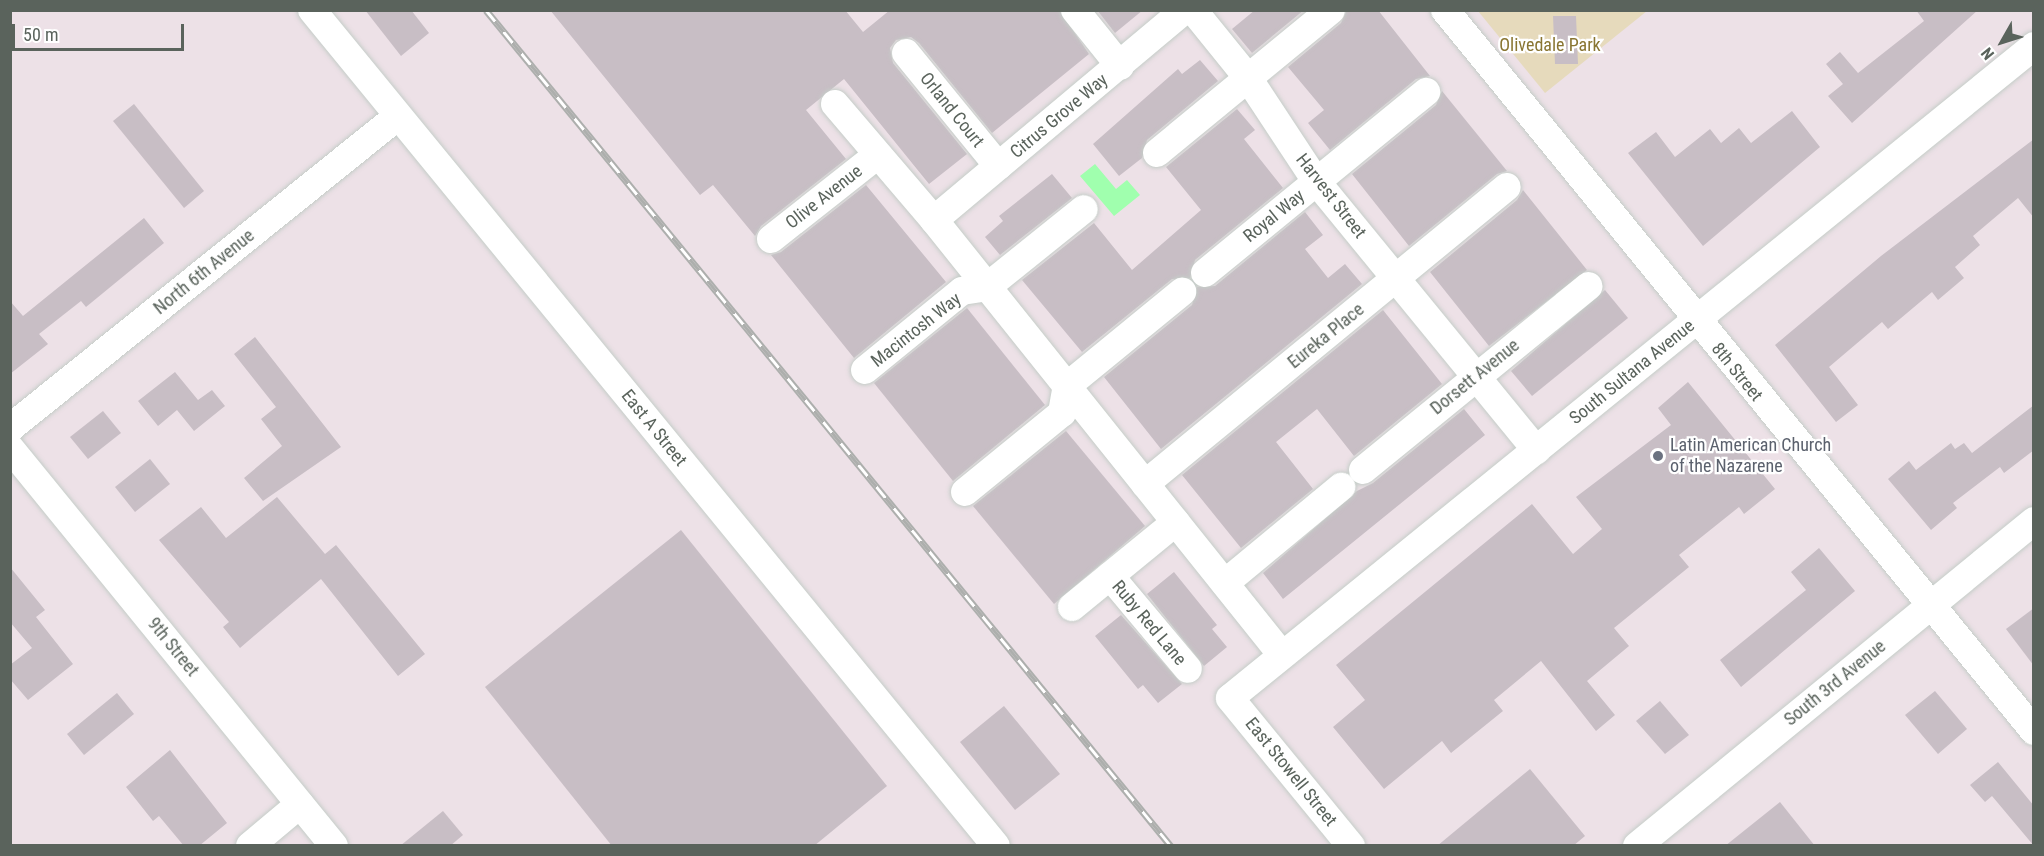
<!DOCTYPE html>
<html>
<head>
<meta charset="utf-8">
<style>
	body { margin:0 }
	#map { position:relative; width:2044px; height:856px; overflow:hidden; background:#ede1e7; font-family:"Roboto Condensed",sans-serif }
	div>[style] { position:absolute }
	.green>* { inset:0; background:#e6dabc }
	.water>* { inset:0; background:#a0ffae }
	.building>* { inset:0; background:#c8bec5 }
	.roads { filter:drop-shadow(0 0 2px #c5cdc8) drop-shadow(0 0 2px #c5cdc8) }
	.minor>* { height:28px; margin:-14px; padding:0 14px; transform-origin:14px; border-radius:14px; background:#fff }
	.rail>* { height:7px; margin-top:-3.5px; transform-origin:0; background:repeating-linear-gradient(90deg,#fff 0 14px,#adafad 0 28px); box-sizing:border-box; border-block:2px solid #adafad }
	.dots>* { width:16px; height:16px; translate:-50% -50%; box-sizing:border-box; border:3px solid #fff; border-radius:50% }
	span { translate:-50% -50%; white-space:nowrap; text-align:center; line-height:1.15; -webkit-text-stroke:4.5px #fff; paint-order:stroke }
	.park-label { font-size:18px; color:#897532 }
	.street-label { font-size:18px; color:#5a635c }
	.worship-label { font-size:18px; color:#5b616d }
	.left { translate:0 -50%; text-align:left }
	.frame { position:absolute; inset:0; border:12px solid #5a635c; pointer-events:none }
	.north { position:absolute; left:1972px; top:12px; width:60px; height:60px; -webkit-text-stroke:4px #fff; paint-order:stroke; rotate:231deg; font-size:16px; font-weight:700; line-height:24px; text-align:center; color:#5a635c }
	.north::after { content:''; display:block; margin:auto; width:21px; height:27px; background:#5a635c; clip-path:polygon(50% 0,100% 100%,50% 72%,0 100%) }
	.scale { position:absolute; left:12px; top:24px; width:172px; height:27px; box-sizing:border-box; border:3px solid #5a635c; border-top:0; padding-left:8px; font-size:18px; line-height:21px; white-space:nowrap; color:#5a635c; -webkit-text-stroke:4px #fff; paint-order:stroke }
</style>
</head>
<body>
<div id="map">
	<div class="green">
		<i style="clip-path:polygon(1478px 11px,1647px 11px,1545px 93px)"></i>
	</div>
	<div class="water">
		<i style="clip-path:polygon(1095px 164px,1116px 189px,1127px 180px,1140px 195px,1114px 216px,1080px 176px)"></i>
	</div>
	<div class="building">
		<i style="clip-path:polygon(365px 10px,411px 10px,429px 33px,401px 56px)"></i>
		<i style="clip-path:polygon(550px 10px,845px 10px,863px 32px,890px 10px,1059px 10px,1089px 54px,992px 133px,919px 43px,911px 37px,896px 40px,890px 48px,893px 63px,967px 154px,929px 184px,844px 79px,806px 110px,846px 159px,761px 226px,755px 236px,713px 185px,700px 195px)"></i>
		<i style="clip-path:polygon(1097px 10px,1143px 10px,1115px 33px)"></i>
		<i style="clip-path:polygon(1255px 10px,1304px 10px,1252px 53px,1232px 29px)"></i>
		<i style="clip-path:polygon(1347px 10px,1378px 10px,1430px 76px,1416px 79px,1330px 150px,1308px 123px,1324px 110px,1288px 67px,1341px 23px)"></i>
		<i style="clip-path:polygon(1916px 10px,1978px 10px,1852px 123px,1828px 96px,1843px 84px,1826px 64px,1840px 52px,1858px 73px,1924px 21px)"></i>
		<i style="clip-path:polygon(1553px 16px,1576px 16px,1578px 64px,1555px 64px)"></i>
		<i style="clip-path:polygon(1200px 60px,1218px 81px,1147px 140px,1142px 158px,1119px 176px,1093px 144px,1178px 69px,1182px 74px)"></i>
		<i style="clip-path:polygon(1442px 91px,1507px 171px,1497px 174px,1409px 246px,1352px 174px,1436px 105px)"></i>
		<i style="clip-path:polygon(134px 104px,204px 191px,184px 208px,113px 121px)"></i>
		<i style="clip-path:polygon(1237px 109px,1255px 130px,1244px 139px,1283px 188px,1195px 260px,1190px 278px,1172px 279px,1082px 352px,1022px 280px,1094px 223px,1132px 270px,1201px 210px,1166px 167px)"></i>
		<i style="clip-path:polygon(1792px 111px,1820px 147px,1703px 246px,1628px 153px,1656px 132px,1675px 157px,1710px 129px,1721px 143px,1739px 128px,1751px 143px)"></i>
		<i style="clip-path:polygon(2034px 139px,2034px 218px,2018px 198px,1973px 236px,1980px 245px,1955px 267px,1964px 278px,1938px 300px,1932px 292px,1888px 329px,1882px 322px,1829px 367px,1858px 405px,1836px 422px,1775px 345px,1881px 256px)"></i>
		<i style="clip-path:polygon(1052px 174px,1072px 198px,1000px 255px,985px 237px,1003px 221px,999px 216px)"></i>
		<i style="clip-path:polygon(866px 185px,946px 282px,854px 358px,771px 255px,781px 252px)"></i>
		<i style="clip-path:polygon(1523px 190px,1587px 270px,1489px 346px,1430px 272px,1517px 200px)"></i>
		<i style="clip-path:polygon(1305px 212px,1323px 235px,1305px 249px,1328px 278px,1345px 264px,1362px 284px,1161px 449px,1104px 377px,1192px 305px,1197px 287px,1215px 286px)"></i>
		<i style="clip-path:polygon(144px 218px,164px 243px,86px 307px,81px 301px,39px 334px,48px 344px,10px 374px,10px 301px,23px 316px)"></i>
		<i style="clip-path:polygon(1605px 290px,1628px 318px,1532px 396px,1511px 371px)"></i>
		<i style="clip-path:polygon(967px 308px,1045px 405px,953px 481px,874px 383px)"></i>
		<i style="clip-path:polygon(1383px 310px,1442px 384px,1354px 456px,1317px 409px,1276px 442px,1313px 489px,1241px 548px,1182px 475px)"></i>
		<i style="clip-path:polygon(255px 337px,341px 447px,263px 501px,244px 478px,282px 446px,261px 419px,276px 407px,234px 354px)"></i>
		<i style="clip-path:polygon(175px 372px,198px 400px,212px 390px,225px 406px,194px 431px,177px 410px,158px 426px,138px 401px)"></i>
		<i style="clip-path:polygon(1688px 382px,1775px 489px,1744px 514px,1739px 507px,1679px 555px,1689px 567px,1614px 628px,1629px 646px,1587px 681px,1615px 715px,1596px 731px,1541px 661px,1494px 700px,1503px 711px,1451px 753px,1442px 741px,1384px 789px,1333px 727px,1365px 700px,1336px 665px,1532px 504px,1573px 554px,1602px 529px,1576px 497px,1671px 425px,1658px 408px)"></i>
		<i style="clip-path:polygon(2034px 405px,2034px 450px,2004px 473px,2000px 467px,1953px 503px,1957px 508px,1931px 530px,1888px 479px,1909px 461px,1916px 470px,1951px 443px,1955px 449px,1964px 443px,1972px 453px)"></i>
		<i style="clip-path:polygon(1464px 409px,1485px 435px,1283px 599px,1263px 573px,1357px 491px,1373px 483px)"></i>
		<i style="clip-path:polygon(103px 411px,121px 433px,88px 459px,70px 437px)"></i>
		<i style="clip-path:polygon(1066px 431px,1145px 526px,1054px 604px,973px 506px)"></i>
		<i style="clip-path:polygon(150px 459px,170px 484px,135px 512px,115px 487px)"></i>
		<i style="clip-path:polygon(277px 497px,325px 554px,336px 545px,425px 654px,398px 676px,321px 579px,240px 648px,223px 627px,229px 622px,159px 540px,201px 507px,226px 538px)"></i>
		<i style="clip-path:polygon(681px 530px,887px 786px,814px 846px,612px 846px,485px 687px)"></i>
		<i style="clip-path:polygon(1819px 548px,1855px 591px,1741px 687px,1720px 660px,1806px 590px,1791px 572px)"></i>
		<i style="clip-path:polygon(10px 567px,45px 610px,36px 617px,73px 664px,28px 700px,10px 679px,10px 665px,32px 648px,10px 622px)"></i>
		<i style="clip-path:polygon(1174px 572px,1217px 625px,1212px 629px,1227px 647px,1204px 666px,1147px 594px)"></i>
		<i style="clip-path:polygon(2034px 608px,2034px 666px,2006px 629px)"></i>
		<i style="clip-path:polygon(1121px 615px,1182px 684px,1158px 703px,1143px 685px,1138px 689px,1095px 636px)"></i>
		<i style="clip-path:polygon(1935px 691px,1967px 729px,1938px 754px,1905px 715px)"></i>
		<i style="clip-path:polygon(117px 693px,134px 714px,84px 755px,67px 734px)"></i>
		<i style="clip-path:polygon(1660px 701px,1689px 735px,1665px 754px,1636px 721px)"></i>
		<i style="clip-path:polygon(1004px 706px,1060px 774px,1015px 810px,960px 742px)"></i>
		<i style="clip-path:polygon(170px 750px,227px 823px,199px 846px,184px 846px,159px 816px,153px 821px,126px 787px)"></i>
		<i style="clip-path:polygon(1998px 762px,2034px 806px,2034px 846px,1992px 796px,1985px 802px,1970px 785px)"></i>
		<i style="clip-path:polygon(1530px 769px,1585px 836px,1573px 846px,1437px 846px)"></i>
		<i style="clip-path:polygon(1780px 802px,1815px 846px,1725px 846px)"></i>
		<i style="clip-path:polygon(443px 811px,463px 835px,450px 846px,400px 846px)"></i>
	</div>
	<div class="roads">
		<div class="minor">
			<i style="left:312px;top:10px;width:1080px;rotate:50.71deg"></i>
			<i style="left:1075px;top:10px;width:72px;rotate:51.2deg"></i>
			<i style="left:1193px;top:10px;width:87px;rotate:51deg"></i>
			<i style="left:1248px;top:78px;width:123px;rotate:56.6deg"></i>
			<i style="left:1316px;top:181px;width:348px;rotate:50.7deg"></i>
			<i style="left:1445px;top:10px;width:931px;rotate:50.75deg"></i>
			<i style="left:906px;top:53px;width:146px;rotate:50.8deg"></i>
			<i style="left:835px;top:104px;width:153px;rotate:49.5deg"></i>
			<i style="left:934px;top:220px;width:557px;rotate:51.34deg"></i>
			<i style="left:1157px;top:153px;width:225px;rotate:-39.4deg"></i>
			<i style="left:934px;top:220px;width:326px;rotate:-40deg"></i>
			<i style="left:771px;top:239px;width:134px;rotate:-38.3deg"></i>
			<i style="left:1205px;top:273px;width:286px;rotate:-39.3deg"></i>
			<i style="left:865px;top:370px;width:125px;rotate:-39.2deg"></i>
			<i style="left:962px;top:291px;width:25px;rotate:-9deg"></i>
			<i style="left:987px;top:287px;width:124px;rotate:-38.8deg"></i>
			<i style="left:10px;top:428px;width:498px;rotate:-38.8deg"></i>
			<i style="left:10px;top:448px;width:513px;rotate:50.85deg"></i>
			<i style="left:1363px;top:470px;width:291px;rotate:-39.2deg"></i>
			<i style="left:1145px;top:484px;width:468px;rotate:-39.4deg"></i>
			<i style="left:965px;top:492px;width:125px;rotate:-39.2deg"></i>
			<i style="left:1062px;top:413px;width:27px;rotate:-80deg"></i>
			<i style="left:1067px;top:386px;width:149px;rotate:-39.3deg"></i>
			<i style="left:1110px;top:576px;width:121px;rotate:50deg"></i>
			<i style="left:1225px;top:583px;width:151px;rotate:-39.6deg"></i>
			<i style="left:1072px;top:607px;width:134px;rotate:-39.3deg"></i>
			<i style="left:250px;top:846px;width:65px;rotate:-40deg"></i>
			<i style="left:1351px;top:846px;width:191px;rotate:-129.3deg"></i>
			<i style="left:1230px;top:698px;width:1035px;rotate:-39.04deg"></i>
			<i style="left:1637px;top:846px;width:513px;rotate:-39.31deg"></i>
		</div>
	</div>
	<div class="rail">
		<i style="left:486px;top:10px;width:1081px;rotate:50.67deg"></i>
	</div>
	<div class="dots">
		<i style="left:1658px;top:456px;background:#6b7280"></i>
	</div>
	<div class="park-label">
		<span style="left:1550px;top:45px">Olivedale Park</span>
	</div>
	<div class="street-label">
		<span style="left:952px;top:110px;rotate:51deg">Orland Court</span>
		<span style="left:1059px;top:116px;rotate:-40deg">Citrus Grove Way</span>
		<span style="left:1331px;top:196px;rotate:52deg">Harvest Street</span>
		<span style="left:824px;top:197px;rotate:-38deg">Olive Avenue</span>
		<span style="left:1274px;top:216px;rotate:-39deg">Royal Way</span>
		<span style="left:204px;top:272px;rotate:-39deg">North 6th Avenue</span>
		<span style="left:916px;top:330px;rotate:-38deg">Macintosh Way</span>
		<span style="left:1326px;top:336px;rotate:-39deg">Eureka Place</span>
		<span style="left:1632px;top:372px;rotate:-39deg">South Sultana Avenue</span>
		<span style="left:1737px;top:372px;rotate:51deg">8th Street</span>
		<span style="left:1475px;top:377px;rotate:-39deg">Dorsett Avenue</span>
		<span style="left:654px;top:428px;rotate:51deg">East A Street</span>
		<span style="left:1149px;top:623px;rotate:50deg">Ruby Red Lane</span>
		<span style="left:173px;top:647px;rotate:51deg">9th Street</span>
		<span style="left:1835px;top:683px;rotate:-39deg">South 3rd Avenue</span>
		<span style="left:1291px;top:772px;rotate:51deg">East Stowell Street</span>
	</div>
	<div class="worship-label">
		<span class="left" style="left:1670px;top:456px">Latin American Church<br>of the Nazarene</span>
	</div>
	<div class="frame"></div>
	<div class="north">N</div>
	<div class="scale">50 m</div>
</div>
</body>
</html>
